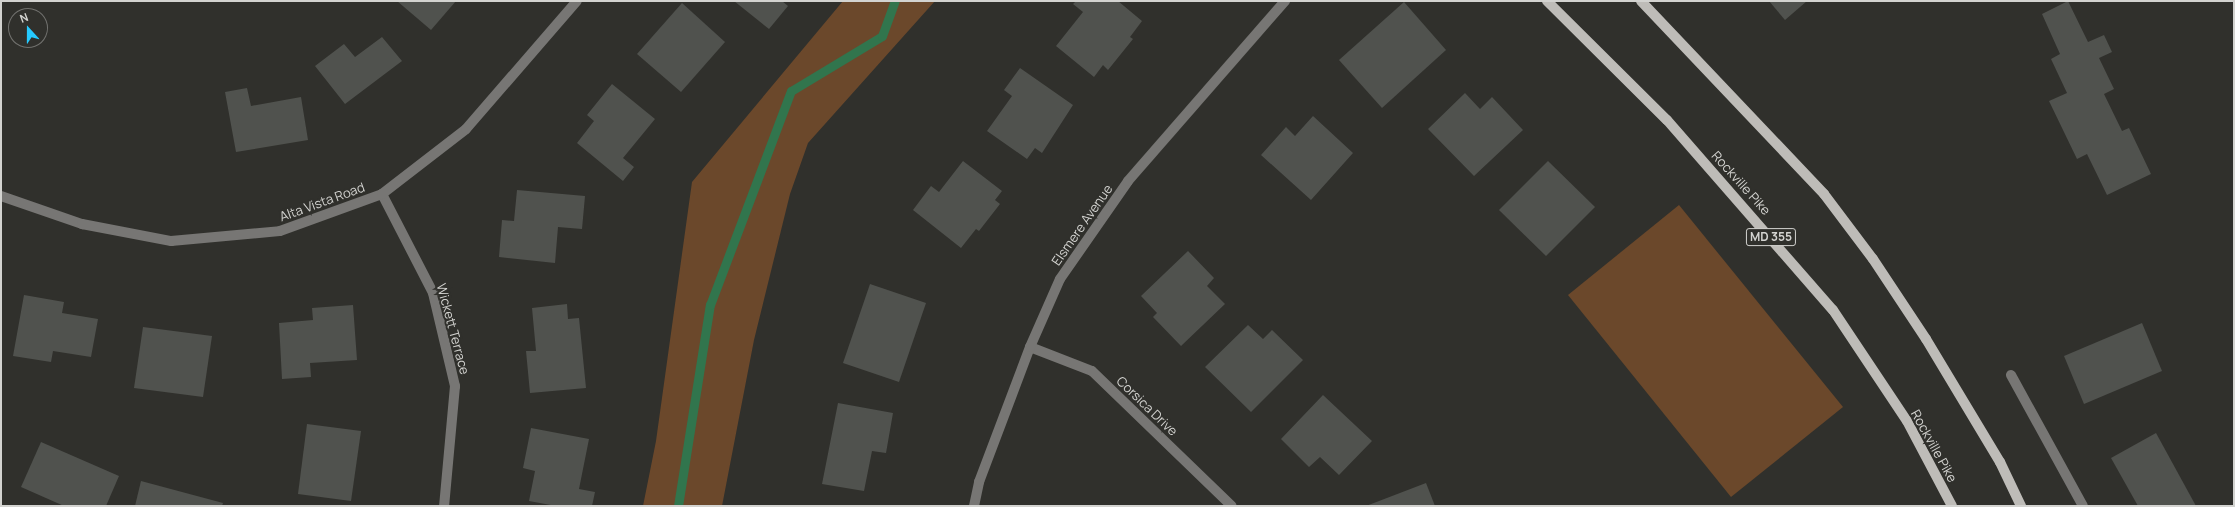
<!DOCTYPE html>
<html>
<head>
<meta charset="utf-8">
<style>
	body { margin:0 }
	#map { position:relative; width:2235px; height:507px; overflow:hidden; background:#30302c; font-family:Manrope,sans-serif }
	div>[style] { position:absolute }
	.green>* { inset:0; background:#6b482b }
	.stream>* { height:9px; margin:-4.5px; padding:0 4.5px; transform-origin:4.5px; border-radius:4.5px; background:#31754d }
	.building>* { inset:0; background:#50524e }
	.minor>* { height:10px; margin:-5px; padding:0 5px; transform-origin:5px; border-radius:5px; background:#777674 }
	.major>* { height:10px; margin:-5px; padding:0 5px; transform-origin:5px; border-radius:5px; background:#bebcb8 }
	span { translate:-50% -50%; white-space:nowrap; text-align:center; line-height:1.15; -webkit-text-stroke:4px #30302c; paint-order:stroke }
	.shield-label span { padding:1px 3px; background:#30302c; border:1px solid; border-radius:3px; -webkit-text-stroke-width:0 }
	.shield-label { font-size:12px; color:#d3d3d0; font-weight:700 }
	.street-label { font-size:13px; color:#d3d3d0 }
	.frame { position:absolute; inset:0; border:2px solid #d3d3d0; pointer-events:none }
	.north { position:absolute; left:8px; top:8px; width:40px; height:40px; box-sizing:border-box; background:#30302c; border:1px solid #71716e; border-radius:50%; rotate:339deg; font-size:11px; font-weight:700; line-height:16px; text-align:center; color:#d3d3d0 }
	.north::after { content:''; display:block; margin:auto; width:14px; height:18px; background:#25c9fe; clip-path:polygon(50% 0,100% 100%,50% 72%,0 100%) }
</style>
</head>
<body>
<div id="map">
	<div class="green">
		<i style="clip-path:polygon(843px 1px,935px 1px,808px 143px,790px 194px,754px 340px,722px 506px,643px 506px,656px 441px,692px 182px)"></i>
		<i style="clip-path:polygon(1679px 205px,1843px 407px,1731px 497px,1568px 295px)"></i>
	</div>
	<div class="stream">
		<i style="left:678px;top:506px;width:204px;rotate:-81deg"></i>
		<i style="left:710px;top:305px;width:229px;rotate:-69.3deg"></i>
		<i style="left:791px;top:91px;width:106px;rotate:-31.1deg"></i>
		<i style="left:882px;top:36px;width:37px;rotate:-70deg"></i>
	</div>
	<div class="building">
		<i style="clip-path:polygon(397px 1px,456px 1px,431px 30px)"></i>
		<i style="clip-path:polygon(734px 1px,782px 1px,788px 6px,769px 29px)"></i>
		<i style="clip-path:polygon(1076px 1px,1118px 1px,1142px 21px,1130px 37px,1133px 39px,1108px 70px,1103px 65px,1094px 77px,1056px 46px,1083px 12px,1073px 4px)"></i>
		<i style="clip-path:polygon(1769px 1px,1807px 1px,1785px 20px)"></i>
		<i style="clip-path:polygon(2068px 1px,2088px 42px,2104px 35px,2112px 52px,2099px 58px,2114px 89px,2104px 94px,2122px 131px,2129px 128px,2151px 174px,2107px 195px,2087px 154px,2077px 159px,2049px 101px,2067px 93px,2051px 59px,2060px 54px,2042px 14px)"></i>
		<i style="clip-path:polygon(1404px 2px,1446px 50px,1382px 108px,1339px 60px)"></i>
		<i style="clip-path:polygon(682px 3px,725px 42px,681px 92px,637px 54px)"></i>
		<i style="clip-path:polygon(382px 37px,402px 61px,345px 104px,315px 66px,344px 44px,355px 57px)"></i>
		<i style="clip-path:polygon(1020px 68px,1073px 105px,1042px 153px,1035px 148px,1027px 159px,987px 131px,1012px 96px,1004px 90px)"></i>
		<i style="clip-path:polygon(612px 84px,655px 119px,623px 158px,634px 167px,623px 181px,577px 143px,594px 121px,587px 115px)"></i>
		<i style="clip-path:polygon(247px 88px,251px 106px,301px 97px,308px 140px,236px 152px,225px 92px)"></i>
		<i style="clip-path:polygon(1465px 93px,1480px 109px,1492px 97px,1523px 130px,1474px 176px,1428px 129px)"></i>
		<i style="clip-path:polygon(1313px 116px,1353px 153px,1311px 200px,1261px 155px,1286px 127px,1295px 136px)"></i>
		<i style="clip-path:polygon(963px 161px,1002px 191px,995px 200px,1000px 204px,979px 231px,976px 229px,961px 248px,913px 210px,931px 186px,939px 192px)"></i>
		<i style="clip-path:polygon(1548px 161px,1595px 207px,1546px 256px,1499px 210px)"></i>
		<i style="clip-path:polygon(517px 190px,585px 196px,582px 229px,558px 227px,555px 263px,499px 257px,502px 220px,514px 221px)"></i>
		<i style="clip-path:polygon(1188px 251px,1214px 278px,1207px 286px,1225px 304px,1181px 346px,1153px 317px,1157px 313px,1141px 296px)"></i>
		<i style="clip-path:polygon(870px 284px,926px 303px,899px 382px,843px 363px)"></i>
		<i style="clip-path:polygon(24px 295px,64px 302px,62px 313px,98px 319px,91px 357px,53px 351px,51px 362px,13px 356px)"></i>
		<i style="clip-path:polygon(567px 304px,568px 319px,579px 318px,586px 388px,530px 393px,526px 351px,536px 351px,532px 308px)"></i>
		<i style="clip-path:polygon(353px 305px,357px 360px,310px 363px,311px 377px,282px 379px,279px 323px,313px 320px,312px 308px)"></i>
		<i style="clip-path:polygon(2142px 323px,2162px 371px,2084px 404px,2064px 356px)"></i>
		<i style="clip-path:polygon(1248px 325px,1263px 339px,1272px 330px,1303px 360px,1251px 412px,1205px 367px)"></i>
		<i style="clip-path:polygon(143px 327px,212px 336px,203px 397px,134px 388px)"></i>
		<i style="clip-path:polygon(1323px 395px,1372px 441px,1339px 475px,1320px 457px,1309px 467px,1281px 439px)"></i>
		<i style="clip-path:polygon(838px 403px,893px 413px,886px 453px,872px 451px,864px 491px,822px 484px)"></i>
		<i style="clip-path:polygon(307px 424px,361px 431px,351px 501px,298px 494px)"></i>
		<i style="clip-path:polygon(531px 428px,589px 439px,579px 489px,595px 492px,592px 506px,556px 506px,529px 501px,535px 471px,523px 468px)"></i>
		<i style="clip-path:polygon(2156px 433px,2196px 506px,2138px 506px,2111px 458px)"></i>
		<i style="clip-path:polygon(41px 442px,119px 476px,106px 506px,64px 506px,21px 487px)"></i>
		<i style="clip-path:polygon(141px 481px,223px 503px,222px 506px,135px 506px)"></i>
		<i style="clip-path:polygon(1426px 483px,1435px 506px,1366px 506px)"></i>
	</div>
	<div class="minor">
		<i style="left:382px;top:194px;width:111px;rotate:62.7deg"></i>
		<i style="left:433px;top:293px;width:96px;rotate:76.7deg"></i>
		<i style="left:455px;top:386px;width:121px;rotate:95.2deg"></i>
		<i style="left:1px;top:196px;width:86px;rotate:19.1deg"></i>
		<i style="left:82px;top:224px;width:91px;rotate:10.8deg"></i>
		<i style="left:171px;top:241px;width:109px;rotate:-5.2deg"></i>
		<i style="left:280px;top:231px;width:109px;rotate:-19.9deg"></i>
		<i style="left:382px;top:194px;width:106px;rotate:-37.7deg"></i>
		<i style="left:466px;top:129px;width:169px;rotate:-49.1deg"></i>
		<i style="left:1030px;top:347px;width:66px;rotate:21.2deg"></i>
		<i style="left:1092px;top:371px;width:194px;rotate:44deg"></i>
		<i style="left:2011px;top:375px;width:149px;rotate:61.2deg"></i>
		<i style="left:974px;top:506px;width:25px;rotate:-78deg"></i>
		<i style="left:979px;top:482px;width:144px;rotate:-69.3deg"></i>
		<i style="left:1030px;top:347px;width:74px;rotate:-66.2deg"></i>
		<i style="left:1060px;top:279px;width:119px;rotate:-55.2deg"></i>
		<i style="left:1128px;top:181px;width:239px;rotate:-48.9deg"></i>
	</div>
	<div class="major">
		<i style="left:1547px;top:1px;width:169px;rotate:44.8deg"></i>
		<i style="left:1667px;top:120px;width:252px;rotate:48.9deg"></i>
		<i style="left:1833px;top:310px;width:133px;rotate:56.3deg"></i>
		<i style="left:1907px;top:421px;width:96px;rotate:62.1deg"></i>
		<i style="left:1641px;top:1px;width:266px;rotate:46.5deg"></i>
		<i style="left:1824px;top:194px;width:81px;rotate:53deg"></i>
		<i style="left:1873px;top:259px;width:96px;rotate:56.5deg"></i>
		<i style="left:1926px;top:339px;width:144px;rotate:59deg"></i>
		<i style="left:2000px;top:462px;width:49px;rotate:64.5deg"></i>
	</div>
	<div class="shield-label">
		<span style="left:1771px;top:237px">MD 355</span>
	</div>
	<div class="street-label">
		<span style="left:1741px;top:183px;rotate:48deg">Rockville Pike</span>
		<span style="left:322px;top:202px;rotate:-20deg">Alta Vista Road</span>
		<span style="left:1082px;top:225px;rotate:-55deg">Elsmere Avenue</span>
		<span style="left:453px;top:329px;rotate:75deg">Wickett Terrace</span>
		<span style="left:1147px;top:406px;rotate:44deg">Corsica Drive</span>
		<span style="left:1934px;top:446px;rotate:61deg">Rockville Pike</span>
	</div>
	<div class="frame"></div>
	<div class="north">N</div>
</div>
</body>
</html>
